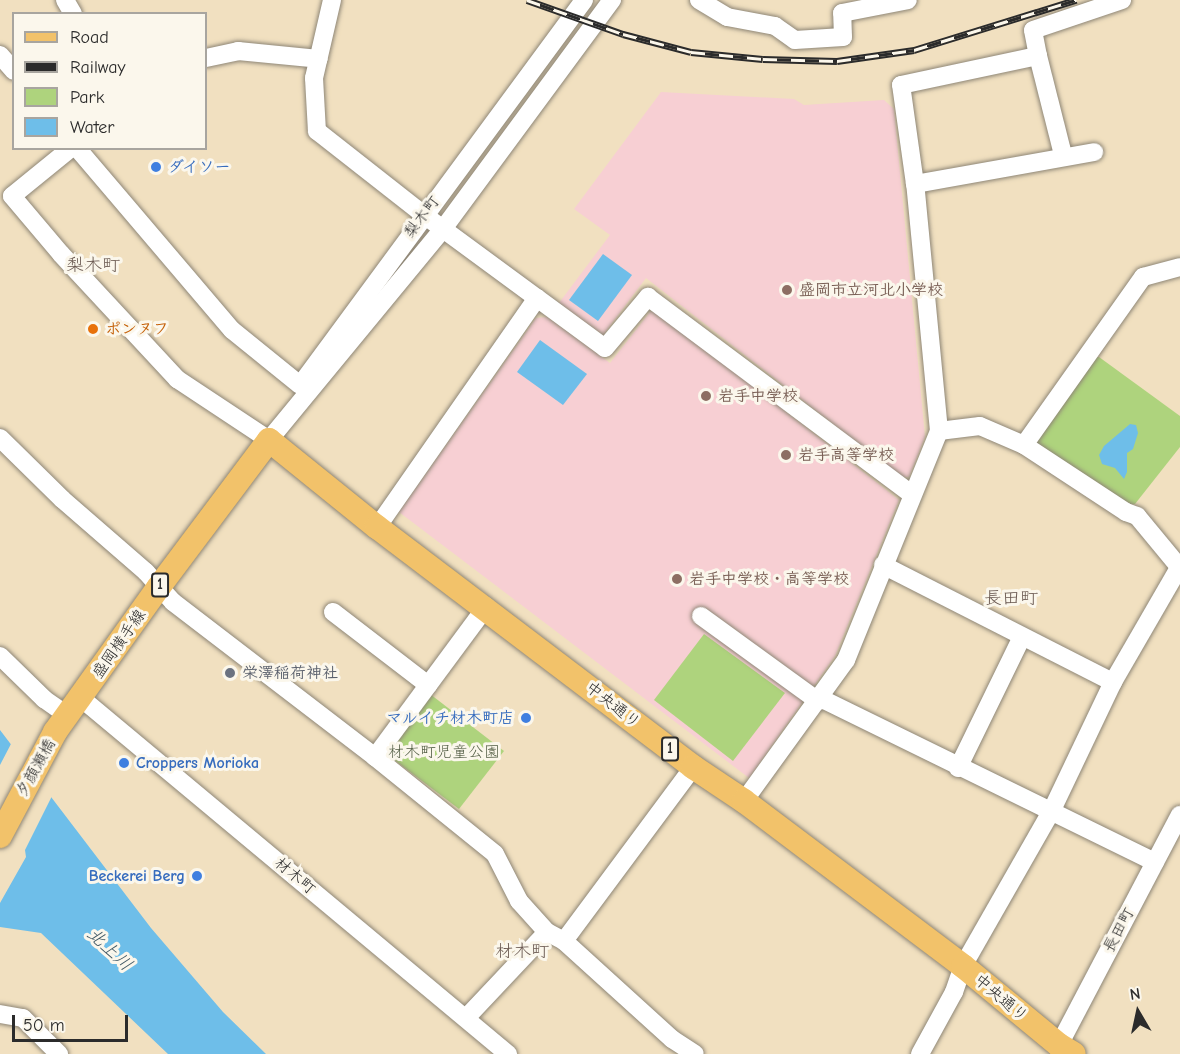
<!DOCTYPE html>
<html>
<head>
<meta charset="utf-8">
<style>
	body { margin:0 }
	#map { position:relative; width:1180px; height:1054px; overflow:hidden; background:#f1e0c0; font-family:"Comic Neue","Klee One",sans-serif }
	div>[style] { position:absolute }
	.built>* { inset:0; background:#f7cfd3 }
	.green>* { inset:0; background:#aed37d }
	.water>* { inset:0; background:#6ebee9 }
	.pier>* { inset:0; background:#f1e0c0 }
	.roads { filter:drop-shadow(0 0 2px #8e8676) drop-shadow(0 0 2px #8e8676) }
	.minor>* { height:18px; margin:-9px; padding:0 9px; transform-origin:9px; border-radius:9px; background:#fff }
	.major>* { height:24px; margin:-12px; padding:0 12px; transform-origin:12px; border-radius:12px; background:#f2c26a }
	.rail>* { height:7px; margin-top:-3.5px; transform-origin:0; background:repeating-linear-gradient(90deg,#fbf7ec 0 14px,#2b2b2b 0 28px); box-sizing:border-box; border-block:2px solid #2b2b2b }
	.dots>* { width:16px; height:16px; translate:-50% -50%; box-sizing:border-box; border:3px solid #fbf7ec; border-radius:50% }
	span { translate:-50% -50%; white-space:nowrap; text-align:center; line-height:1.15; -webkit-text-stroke:6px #fbf7ec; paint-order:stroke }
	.shield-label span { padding:2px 4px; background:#fbf7ec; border:2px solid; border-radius:4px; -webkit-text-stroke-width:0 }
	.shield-label { font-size:15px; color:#2b2b2b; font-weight:700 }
	.shop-label { font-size:16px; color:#366cbe; font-weight:700 }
	.left { translate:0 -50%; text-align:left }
	.right { translate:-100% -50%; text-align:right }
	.street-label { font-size:16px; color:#2b2b2b }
	.education-label { font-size:16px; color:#785e54; font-weight:700 }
	.food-label { font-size:16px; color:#c56008; font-weight:700 }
	.worship-label { font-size:16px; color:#5b616d; font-weight:700 }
	.park-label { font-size:16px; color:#525d44 }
	.neighbourhood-label { font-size:18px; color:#68574f }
	.water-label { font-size:18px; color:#3f5764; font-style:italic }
	.legend { position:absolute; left:12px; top:12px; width:195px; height:138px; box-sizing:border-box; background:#fbf7ec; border:2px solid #a8a59f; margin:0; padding:8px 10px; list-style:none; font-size:18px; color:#2b2b2b }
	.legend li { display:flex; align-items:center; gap:12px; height:30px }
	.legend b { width:30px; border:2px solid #a8a59f }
	.north { position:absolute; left:1108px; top:982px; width:60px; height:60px; -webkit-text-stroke:4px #fbf7ec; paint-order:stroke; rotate:351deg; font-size:16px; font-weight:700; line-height:24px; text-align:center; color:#2b2b2b }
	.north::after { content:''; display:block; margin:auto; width:21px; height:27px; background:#2b2b2b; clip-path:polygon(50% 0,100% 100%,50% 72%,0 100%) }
	.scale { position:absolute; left:12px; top:1015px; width:116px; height:27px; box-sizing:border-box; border:3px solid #2b2b2b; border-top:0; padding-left:8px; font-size:18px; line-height:21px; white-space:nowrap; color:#2b2b2b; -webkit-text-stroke:4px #fbf7ec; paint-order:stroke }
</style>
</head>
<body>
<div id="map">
	<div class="built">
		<i style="clip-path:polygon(661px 92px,794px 99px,804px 105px,884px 100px,894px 109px,925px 437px,909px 477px,901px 477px,646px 278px,603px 335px,559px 303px,610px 235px,574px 209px)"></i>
		<i style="clip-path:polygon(657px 311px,899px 500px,835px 656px,749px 778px,399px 512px,536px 318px,547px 317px,610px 363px,650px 312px)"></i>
	</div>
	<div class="green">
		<i style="clip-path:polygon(1095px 357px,1099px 357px,1180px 416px,1180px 447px,1135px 504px,1126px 505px,1034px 445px)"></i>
		<i style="clip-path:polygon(704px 634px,785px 693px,733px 761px,654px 700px)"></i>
		<i style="clip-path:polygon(430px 694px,504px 751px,459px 809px,385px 753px)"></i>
	</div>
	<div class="water">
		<i style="clip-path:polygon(603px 254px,632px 275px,598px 321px,569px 300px)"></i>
		<i style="clip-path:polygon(540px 340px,587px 374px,563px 405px,517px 372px)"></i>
		<i style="clip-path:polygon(1130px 424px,1136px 425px,1138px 433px,1133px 449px,1127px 453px,1127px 472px,1124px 479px,1115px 468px,1102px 464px,1099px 455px,1104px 446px)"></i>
		<i style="clip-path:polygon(0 730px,151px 928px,223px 1012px,266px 1054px,168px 1054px,41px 933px,0 927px)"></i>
	</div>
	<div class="pier">
		<i style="clip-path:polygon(12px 742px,53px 794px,25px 850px,26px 857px,0 903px,0 765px)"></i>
	</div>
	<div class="roads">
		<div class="minor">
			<i style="left:65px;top:0;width:16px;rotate:60deg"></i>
			<i style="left:332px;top:0;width:80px;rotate:103deg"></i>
			<i style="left:314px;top:78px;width:53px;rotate:86.8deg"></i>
			<i style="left:317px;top:131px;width:136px;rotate:38.1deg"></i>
			<i style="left:424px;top:215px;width:140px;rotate:36.3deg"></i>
			<i style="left:537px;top:298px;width:279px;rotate:124.9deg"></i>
			<i style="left:699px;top:0;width:33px;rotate:31deg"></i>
			<i style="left:727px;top:17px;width:49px;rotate:10.6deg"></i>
			<i style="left:775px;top:26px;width:24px;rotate:35deg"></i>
			<i style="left:795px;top:40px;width:48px;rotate:-3.6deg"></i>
			<i style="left:843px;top:37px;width:24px;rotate:-92deg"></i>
			<i style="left:842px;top:13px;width:67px;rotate:-11.1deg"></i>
			<i style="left:0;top:55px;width:21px;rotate:49deg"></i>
			<i style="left:1038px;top:56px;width:102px;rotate:75.8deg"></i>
			<i style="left:206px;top:58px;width:33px;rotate:-12deg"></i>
			<i style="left:238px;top:51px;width:81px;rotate:5.6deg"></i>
			<i style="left:71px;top:148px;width:76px;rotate:140.9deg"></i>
			<i style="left:12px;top:196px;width:76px;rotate:49.8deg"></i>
			<i style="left:61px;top:254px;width:171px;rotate:47.1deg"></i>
			<i style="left:177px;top:379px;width:110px;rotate:33.5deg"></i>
			<i style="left:77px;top:148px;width:239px;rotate:49.6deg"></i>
			<i style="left:232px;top:330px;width:87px;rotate:39deg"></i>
			<i style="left:915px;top:184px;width:182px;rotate:-10.1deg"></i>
			<i style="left:537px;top:298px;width:84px;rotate:36.3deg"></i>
			<i style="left:605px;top:348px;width:67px;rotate:-49.9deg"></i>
			<i style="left:648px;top:297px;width:329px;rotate:36.8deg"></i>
			<i style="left:301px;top:384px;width:477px;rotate:-53.6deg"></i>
			<i style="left:939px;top:431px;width:41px;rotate:-7deg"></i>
			<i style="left:980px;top:426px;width:48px;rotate:23.4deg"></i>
			<i style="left:1024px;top:445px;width:122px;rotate:33.3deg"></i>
			<i style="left:1126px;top:512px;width:12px;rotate:20deg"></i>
			<i style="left:1137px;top:516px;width:67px;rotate:50.4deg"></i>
			<i style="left:0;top:438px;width:87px;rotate:44.5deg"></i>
			<i style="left:62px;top:499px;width:111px;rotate:41deg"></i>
			<i style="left:146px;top:572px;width:40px;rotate:48deg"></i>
			<i style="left:173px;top:602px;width:255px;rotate:37.5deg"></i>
			<i style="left:375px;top:757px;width:154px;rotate:38.9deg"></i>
			<i style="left:495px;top:854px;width:53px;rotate:62.9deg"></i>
			<i style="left:519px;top:901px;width:42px;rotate:47.9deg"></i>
			<i style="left:547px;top:932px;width:19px;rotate:28deg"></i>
			<i style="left:564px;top:941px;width:146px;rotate:42.2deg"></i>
			<i style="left:672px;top:1039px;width:27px;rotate:33deg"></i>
			<i style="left:269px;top:440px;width:273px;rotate:-50.5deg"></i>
			<i style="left:443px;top:229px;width:285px;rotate:-53.6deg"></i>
			<i style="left:1024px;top:445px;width:206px;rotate:-54.7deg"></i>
			<i style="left:1143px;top:277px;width:38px;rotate:-15deg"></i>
			<i style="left:883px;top:565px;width:258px;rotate:27deg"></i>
			<i style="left:333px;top:612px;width:120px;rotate:37.5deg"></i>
			<i style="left:701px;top:616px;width:145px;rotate:36deg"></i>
			<i style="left:0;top:656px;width:62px;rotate:44.3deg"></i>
			<i style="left:44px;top:699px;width:29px;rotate:35deg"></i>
			<i style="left:81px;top:698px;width:556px;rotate:39.82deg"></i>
			<i style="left:820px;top:698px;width:373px;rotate:26.1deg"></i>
			<i style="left:375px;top:757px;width:187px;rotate:-53.5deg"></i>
			<i style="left:958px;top:768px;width:146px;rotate:-64deg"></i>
			<i style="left:744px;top:801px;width:174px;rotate:-54.1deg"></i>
			<i style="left:846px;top:660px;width:247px;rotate:-67.9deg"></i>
			<i style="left:939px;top:431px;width:248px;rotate:-95.5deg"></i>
			<i style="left:915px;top:184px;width:100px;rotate:-98deg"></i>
			<i style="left:901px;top:85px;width:140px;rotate:-12deg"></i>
			<i style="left:1038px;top:56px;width:26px;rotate:-101deg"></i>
			<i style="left:1033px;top:30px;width:94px;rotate:-18.6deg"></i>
			<i style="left:564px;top:941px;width:217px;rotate:-53.4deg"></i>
			<i style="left:0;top:1014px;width:23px;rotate:10deg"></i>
			<i style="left:23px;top:1018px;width:51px;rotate:45deg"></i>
			<i style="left:466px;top:1018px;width:118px;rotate:-46.7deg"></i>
			<i style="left:1059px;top:1045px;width:260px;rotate:-62.3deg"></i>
			<i style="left:920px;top:1054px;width:71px;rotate:-61.3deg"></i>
			<i style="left:954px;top:992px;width:28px;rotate:-71deg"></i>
			<i style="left:963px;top:966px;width:177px;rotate:-60.3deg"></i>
			<i style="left:1051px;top:812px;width:144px;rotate:-64.5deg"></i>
			<i style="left:1113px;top:682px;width:134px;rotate:-60deg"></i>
		</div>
		<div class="major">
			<i style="left:0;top:836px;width:118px;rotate:-62.1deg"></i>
			<i style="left:55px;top:732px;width:177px;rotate:-54.4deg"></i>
			<i style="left:158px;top:588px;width:185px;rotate:-53.1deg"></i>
			<i style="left:269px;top:440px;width:139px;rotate:38.9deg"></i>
			<i style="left:377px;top:527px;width:397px;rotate:37.2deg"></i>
			<i style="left:693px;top:767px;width:61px;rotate:33.7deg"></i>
			<i style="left:744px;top:801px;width:274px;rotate:37deg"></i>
			<i style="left:963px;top:966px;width:124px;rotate:39.5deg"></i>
			<i style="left:1059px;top:1045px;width:17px;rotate:31deg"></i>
		</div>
	</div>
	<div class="rail">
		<i style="left:527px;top:0;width:102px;rotate:19.5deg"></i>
		<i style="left:623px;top:34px;width:70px;rotate:14.8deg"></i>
		<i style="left:691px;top:52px;width:72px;rotate:5.6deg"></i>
		<i style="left:763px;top:59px;width:74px;rotate:1.5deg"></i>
		<i style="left:837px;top:61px;width:78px;rotate:-8.1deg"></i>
		<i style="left:914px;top:50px;width:170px;rotate:-17.2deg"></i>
	</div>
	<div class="dots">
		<i style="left:156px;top:167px;background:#3f7fe0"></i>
		<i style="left:787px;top:290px;background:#8d6e63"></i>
		<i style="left:93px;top:329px;background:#e8710a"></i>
		<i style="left:706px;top:396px;background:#8d6e63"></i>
		<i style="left:786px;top:455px;background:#8d6e63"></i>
		<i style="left:677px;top:579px;background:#8d6e63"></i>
		<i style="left:230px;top:673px;background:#6b7280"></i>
		<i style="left:526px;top:718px;background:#3f7fe0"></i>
		<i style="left:124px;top:763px;background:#3f7fe0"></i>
		<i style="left:197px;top:876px;background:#3f7fe0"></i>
	</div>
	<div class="shield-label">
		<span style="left:160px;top:585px">1</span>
		<span style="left:670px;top:749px">1</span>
	</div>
	<div class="shop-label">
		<span class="left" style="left:168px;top:167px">ダイソー</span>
		<span class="right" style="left:514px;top:718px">マルイチ材木町店</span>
		<span class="left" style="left:136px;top:763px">Croppers Morioka</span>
		<span class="right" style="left:185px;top:876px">Beckerei Berg</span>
	</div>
	<div class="street-label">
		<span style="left:422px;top:217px;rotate:-53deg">梨木町</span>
		<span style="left:119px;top:644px;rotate:-55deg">盛岡横手線</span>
		<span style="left:613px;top:705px;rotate:38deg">中央通り</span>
		<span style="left:36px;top:768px;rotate:-61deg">夕顔瀬橋</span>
		<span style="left:295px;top:876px;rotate:40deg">材木町</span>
		<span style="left:1119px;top:930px;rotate:-62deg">長田町</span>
		<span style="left:1001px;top:998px;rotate:40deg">中央通り</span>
	</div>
	<div class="education-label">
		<span class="left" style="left:799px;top:290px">盛岡市立河北小学校</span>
		<span class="left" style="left:718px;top:396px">岩手中学校</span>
		<span class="left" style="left:798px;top:455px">岩手高等学校</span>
		<span class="left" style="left:689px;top:579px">岩手中学校・高等学校</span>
	</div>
	<div class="food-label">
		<span class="left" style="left:105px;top:329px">ポンヌフ</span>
	</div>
	<div class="worship-label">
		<span class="left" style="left:242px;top:673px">栄澤稲荷神社</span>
	</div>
	<div class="park-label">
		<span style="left:444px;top:752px">材木町児童公園</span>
	</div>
	<div class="neighbourhood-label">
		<span style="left:93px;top:266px">梨木町</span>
		<span style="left:1011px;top:599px">長田町</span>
		<span style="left:522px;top:952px">材木町</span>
	</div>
	<div class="water-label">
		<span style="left:109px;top:950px;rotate:43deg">北上川</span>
	</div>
	<ul class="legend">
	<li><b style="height:8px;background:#f2c26a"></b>Road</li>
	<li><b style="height:8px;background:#2b2b2b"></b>Railway</li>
	<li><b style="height:16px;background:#aed37d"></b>Park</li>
	<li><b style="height:16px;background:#6ebee9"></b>Water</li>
	</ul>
	<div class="north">N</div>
	<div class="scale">50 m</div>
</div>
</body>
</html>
